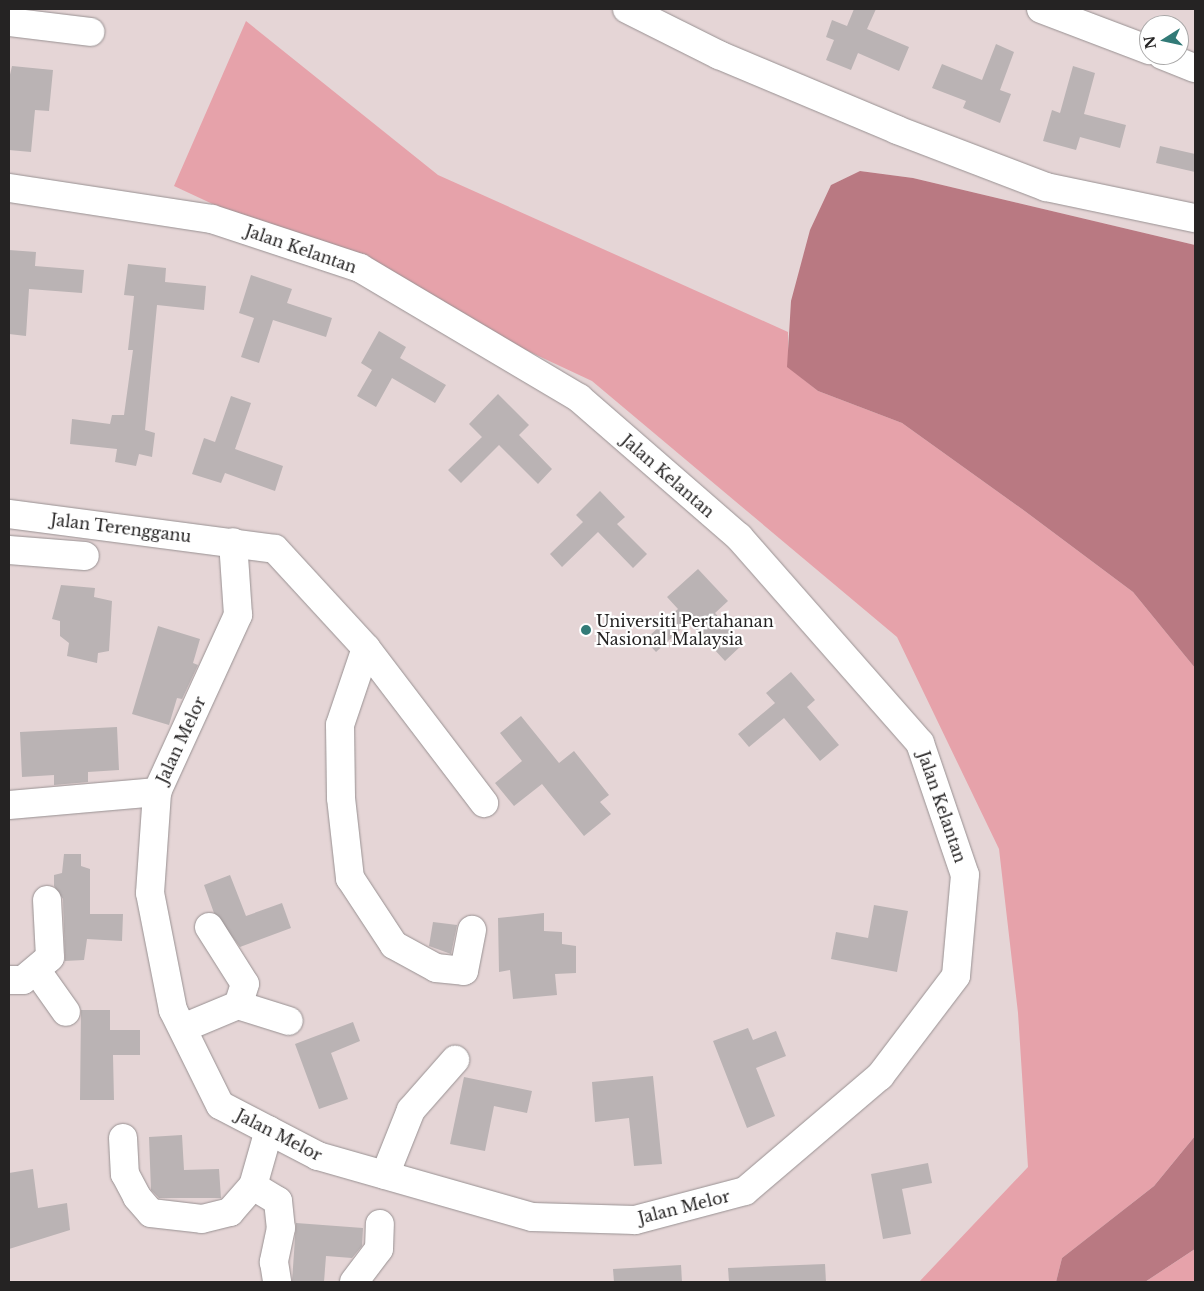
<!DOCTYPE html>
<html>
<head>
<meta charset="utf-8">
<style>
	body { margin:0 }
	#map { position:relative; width:1204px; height:1291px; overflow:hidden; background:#ece5e5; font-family:"Libre Baskerville",serif }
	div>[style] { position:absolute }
	.built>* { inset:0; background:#e5d5d6 }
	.forest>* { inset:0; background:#e6a2aa }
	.water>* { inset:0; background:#b97982 }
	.building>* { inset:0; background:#bab3b4 }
	.roads { filter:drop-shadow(0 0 1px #989192) drop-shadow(0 0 1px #989192) }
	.minor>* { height:28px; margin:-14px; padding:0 14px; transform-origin:14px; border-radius:14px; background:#fff }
	.dots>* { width:14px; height:14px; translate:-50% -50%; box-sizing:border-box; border:2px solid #fff; border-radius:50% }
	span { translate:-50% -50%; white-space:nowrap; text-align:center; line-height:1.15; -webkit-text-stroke:4.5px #fff; paint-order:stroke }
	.street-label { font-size:16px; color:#252323 }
	.poi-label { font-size:16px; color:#252323 }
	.left { translate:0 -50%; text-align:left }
	.frame { position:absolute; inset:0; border:10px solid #252323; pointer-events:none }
	.north { position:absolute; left:1139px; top:15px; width:50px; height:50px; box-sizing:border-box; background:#fff; border:1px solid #a8a7a7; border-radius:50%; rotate:260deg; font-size:14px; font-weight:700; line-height:20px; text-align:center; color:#252323 }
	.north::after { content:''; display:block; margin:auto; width:18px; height:22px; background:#327a77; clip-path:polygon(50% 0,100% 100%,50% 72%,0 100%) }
</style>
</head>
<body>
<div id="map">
	<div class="built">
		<i style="clip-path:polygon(evenodd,9px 9px,1195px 9px,1195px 245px,913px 178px,860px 171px,831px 185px,1195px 668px,1195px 1136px,1056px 1282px,9px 1282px,9px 9px,1149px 25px,1179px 25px,1179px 55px,1149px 55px,1149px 25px)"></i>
	</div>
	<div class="forest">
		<i style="clip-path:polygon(246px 21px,438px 175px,788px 332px,788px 367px,818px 391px,902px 423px,1022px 509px,1133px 592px,1195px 668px,1195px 1136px,1154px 1186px,1062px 1258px,1056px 1282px,919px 1282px,1028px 1167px,1018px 1013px,999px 849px,897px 637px,592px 381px,174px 186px)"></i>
		<i style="clip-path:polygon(1195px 1249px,1195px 1282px,1145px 1282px)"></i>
	</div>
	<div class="water">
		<i style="clip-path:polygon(860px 171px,913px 178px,1195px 245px,1195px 668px,1133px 592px,1022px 509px,902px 423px,818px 391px,787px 367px,791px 301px,810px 230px,831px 185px)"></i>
		<i style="clip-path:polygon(1195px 1136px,1195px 1249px,1145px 1282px,1056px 1282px,1062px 1258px,1154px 1186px)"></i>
	</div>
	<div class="building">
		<i style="clip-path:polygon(854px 9px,876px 9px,867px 29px,909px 47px,899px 71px,858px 53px,851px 70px,826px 60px,834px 40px,826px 37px,832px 20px,847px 26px)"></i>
		<i style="clip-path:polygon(996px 44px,1014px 52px,1000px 90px,1011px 94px,1000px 123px,963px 108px,966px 101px,932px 88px,942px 64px,982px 80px)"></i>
		<i style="clip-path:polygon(12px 66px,53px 70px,49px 111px,35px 110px,31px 152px,9px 150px,9px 79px)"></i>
		<i style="clip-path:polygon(1073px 66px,1095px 73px,1084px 114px,1126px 125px,1120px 148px,1080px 137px,1076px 150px,1043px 141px,1052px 110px,1060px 113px)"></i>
		<i style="clip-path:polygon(1160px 146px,1195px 154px,1195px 172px,1156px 163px)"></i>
		<i style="clip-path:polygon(9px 250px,36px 252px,35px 266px,84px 270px,82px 293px,29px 289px,26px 336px,9px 334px)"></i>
		<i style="clip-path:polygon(128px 264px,166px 268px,165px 282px,206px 286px,204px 310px,157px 305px,145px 430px,155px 433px,152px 457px,139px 454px,136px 466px,115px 462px,117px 449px,70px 444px,72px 419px,110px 424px,112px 415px,124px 415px,133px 350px,128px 350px,134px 296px,124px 295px)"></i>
		<i style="clip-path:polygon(251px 275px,292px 289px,287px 303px,332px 318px,326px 337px,273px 320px,259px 363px,241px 357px,254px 318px,239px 313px)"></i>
		<i style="clip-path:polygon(379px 331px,406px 347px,400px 358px,446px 385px,435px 403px,392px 378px,376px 407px,357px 396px,372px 370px,361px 363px)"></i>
		<i style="clip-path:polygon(498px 394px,529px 425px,519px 435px,552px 469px,538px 484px,499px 445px,461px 483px,448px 470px,482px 437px,469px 424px)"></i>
		<i style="clip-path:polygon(231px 396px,251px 403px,235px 449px,283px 466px,275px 491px,225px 473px,221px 483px,192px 474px,204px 438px,215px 442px)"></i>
		<i style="clip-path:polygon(600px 491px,625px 517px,617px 524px,647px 554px,633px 568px,598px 532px,562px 567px,550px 554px,583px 522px,576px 515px)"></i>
		<i style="clip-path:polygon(698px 569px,728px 601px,715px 613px,743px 644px,725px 661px,689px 622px,656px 652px,645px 640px,678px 609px,667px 597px)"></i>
		<i style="clip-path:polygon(61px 585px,95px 588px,94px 597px,112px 601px,109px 651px,98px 653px,97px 663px,67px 656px,69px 643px,60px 636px,60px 621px,52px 619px)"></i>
		<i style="clip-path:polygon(158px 626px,200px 639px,193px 663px,198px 665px,182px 699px,177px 698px,169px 725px,132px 714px)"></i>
		<i style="clip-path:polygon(791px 672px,815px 700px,807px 707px,839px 745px,820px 761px,784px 718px,749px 747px,738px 734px,775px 703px,766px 693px)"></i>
		<i style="clip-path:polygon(521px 716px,559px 763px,574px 751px,609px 795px,600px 802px,611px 814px,584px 836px,542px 784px,514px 806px,495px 783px,522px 761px,500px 733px)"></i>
		<i style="clip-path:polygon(117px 727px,119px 770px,88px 772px,88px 782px,54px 785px,54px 775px,22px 777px,20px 732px)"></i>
		<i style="clip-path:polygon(64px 854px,81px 854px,81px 866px,90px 869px,90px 914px,123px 914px,122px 941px,87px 939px,84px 960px,65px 961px,63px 899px,54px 886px,54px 875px,62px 873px)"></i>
		<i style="clip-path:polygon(230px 875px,246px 916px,282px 903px,291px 928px,240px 947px,214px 913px,204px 885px)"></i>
		<i style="clip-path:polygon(874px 905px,908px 911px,897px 972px,831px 959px,836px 932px,868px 938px)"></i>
		<i style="clip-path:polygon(544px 913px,544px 931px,562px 932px,562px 944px,576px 946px,576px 973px,555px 974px,557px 995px,513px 999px,510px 970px,499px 972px,498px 918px)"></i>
		<i style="clip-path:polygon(433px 922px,457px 925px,451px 954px,429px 946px)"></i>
		<i style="clip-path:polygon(81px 1010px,110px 1010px,110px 1030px,140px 1030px,140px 1055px,113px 1055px,114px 1100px,80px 1100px)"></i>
		<i style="clip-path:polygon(353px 1022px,360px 1041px,331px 1053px,348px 1099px,319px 1109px,295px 1044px)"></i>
		<i style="clip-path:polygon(748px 1028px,753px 1040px,776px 1031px,786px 1056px,756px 1068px,775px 1116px,747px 1128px,713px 1041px)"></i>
		<i style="clip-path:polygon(653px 1076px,662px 1164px,634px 1166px,629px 1118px,595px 1122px,592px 1082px)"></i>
		<i style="clip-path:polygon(464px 1077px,532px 1091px,527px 1113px,494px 1106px,485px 1151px,450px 1144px)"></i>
		<i style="clip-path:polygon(182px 1135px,184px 1170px,219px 1169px,221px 1198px,159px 1198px,151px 1190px,149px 1137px)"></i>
		<i style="clip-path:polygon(928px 1163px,932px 1183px,902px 1189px,911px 1234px,883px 1239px,871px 1174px)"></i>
		<i style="clip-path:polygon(33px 1169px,38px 1208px,67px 1203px,70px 1230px,9px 1249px,9px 1173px)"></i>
		<i style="clip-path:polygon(296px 1223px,363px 1228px,362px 1246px,352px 1258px,326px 1256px,324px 1282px,292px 1282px)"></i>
		<i style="clip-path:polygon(825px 1264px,826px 1282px,729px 1282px,728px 1268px)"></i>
		<i style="clip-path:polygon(681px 1265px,682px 1282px,614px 1282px,613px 1269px)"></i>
	</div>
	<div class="roads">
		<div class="minor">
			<i style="left:627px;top:9px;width:103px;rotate:26.6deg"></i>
			<i style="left:719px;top:55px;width:193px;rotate:22.8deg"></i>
			<i style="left:897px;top:130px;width:160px;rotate:20.9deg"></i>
			<i style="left:1046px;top:187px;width:152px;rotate:11.8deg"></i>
			<i style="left:1041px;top:9px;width:116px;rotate:20.8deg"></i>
			<i style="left:9px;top:22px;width:82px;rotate:7deg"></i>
			<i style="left:1162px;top:55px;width:35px;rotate:22deg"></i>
			<i style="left:9px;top:188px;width:205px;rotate:8.7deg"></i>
			<i style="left:212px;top:219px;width:156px;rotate:18.3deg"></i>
			<i style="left:360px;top:268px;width:255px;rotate:30.7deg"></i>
			<i style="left:579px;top:398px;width:212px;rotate:41deg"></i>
			<i style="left:739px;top:537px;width:274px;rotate:48.7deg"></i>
			<i style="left:920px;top:743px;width:139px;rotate:71.2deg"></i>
			<i style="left:965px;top:875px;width:101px;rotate:95.1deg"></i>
			<i style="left:956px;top:976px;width:126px;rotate:127.2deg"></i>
			<i style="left:880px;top:1076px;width:177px;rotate:139.6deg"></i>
			<i style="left:745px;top:1191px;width:114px;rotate:165.2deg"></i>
			<i style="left:635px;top:1220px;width:103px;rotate:-178.3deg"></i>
			<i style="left:532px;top:1217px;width:223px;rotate:-164.1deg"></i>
			<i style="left:318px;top:1156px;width:110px;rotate:-152.5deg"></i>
			<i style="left:220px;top:1105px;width:106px;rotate:-116.3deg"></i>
			<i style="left:173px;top:1010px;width:119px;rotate:-101.1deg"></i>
			<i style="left:150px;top:893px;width:101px;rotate:-86deg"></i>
			<i style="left:157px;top:792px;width:195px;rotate:-65.4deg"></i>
			<i style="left:238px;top:615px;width:73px;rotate:-93.9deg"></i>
			<i style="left:9px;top:514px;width:268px;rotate:7.5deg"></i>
			<i style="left:275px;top:549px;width:134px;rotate:47.4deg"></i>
			<i style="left:366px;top:648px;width:195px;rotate:52.7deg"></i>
			<i style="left:9px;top:550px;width:76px;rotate:4.5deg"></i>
			<i style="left:366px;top:648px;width:81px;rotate:108.7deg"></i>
			<i style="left:340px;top:725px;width:73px;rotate:89.2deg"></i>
			<i style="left:341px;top:798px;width:81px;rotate:83.6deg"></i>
			<i style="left:350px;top:878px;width:80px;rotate:56.7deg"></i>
			<i style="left:394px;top:945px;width:48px;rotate:28.7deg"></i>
			<i style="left:436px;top:968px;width:28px;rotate:6deg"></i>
			<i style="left:464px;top:971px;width:42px;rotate:-79deg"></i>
			<i style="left:9px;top:805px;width:149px;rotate:-5deg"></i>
			<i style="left:209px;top:927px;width:67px;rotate:57.7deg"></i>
			<i style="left:245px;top:984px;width:22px;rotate:108deg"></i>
			<i style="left:37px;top:971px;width:50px;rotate:54.7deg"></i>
			<i style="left:9px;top:980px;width:14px"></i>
			<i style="left:23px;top:980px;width:35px;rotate:-40deg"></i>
			<i style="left:50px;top:957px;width:57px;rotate:-93deg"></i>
			<i style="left:183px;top:1028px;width:60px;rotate:-22.7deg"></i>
			<i style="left:238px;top:1005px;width:53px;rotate:17.4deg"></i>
			<i style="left:123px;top:1138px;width:36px;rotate:87deg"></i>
			<i style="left:125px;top:1174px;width:26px;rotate:62deg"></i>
			<i style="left:137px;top:1197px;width:21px;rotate:49deg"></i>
			<i style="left:151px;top:1213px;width:51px;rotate:6.7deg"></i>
			<i style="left:202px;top:1219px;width:29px;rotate:-14deg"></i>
			<i style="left:230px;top:1212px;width:35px;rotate:-49deg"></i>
			<i style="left:253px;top:1186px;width:58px;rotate:-74.1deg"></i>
			<i style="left:385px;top:1175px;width:70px;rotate:-68.2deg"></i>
			<i style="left:411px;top:1110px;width:67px;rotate:-48.7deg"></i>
			<i style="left:253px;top:1186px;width:29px;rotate:31deg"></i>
			<i style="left:278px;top:1201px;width:27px;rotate:84deg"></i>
			<i style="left:281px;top:1228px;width:35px;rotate:102deg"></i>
			<i style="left:274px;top:1262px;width:20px;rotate:81deg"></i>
			<i style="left:354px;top:1282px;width:41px;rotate:-52.9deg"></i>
			<i style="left:379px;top:1249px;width:25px;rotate:-88deg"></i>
		</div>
	</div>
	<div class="dots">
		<i style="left:586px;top:630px;background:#327a77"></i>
	</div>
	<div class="street-label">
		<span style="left:301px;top:249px;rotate:19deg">Jalan Kelantan</span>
		<span style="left:668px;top:476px;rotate:41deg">Jalan Kelantan</span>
		<span style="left:121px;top:528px;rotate:7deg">Jalan Terengganu</span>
		<span style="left:181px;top:740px;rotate:-65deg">Jalan Melor</span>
		<span style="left:942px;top:807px;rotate:71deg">Jalan Kelantan</span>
		<span style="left:279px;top:1135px;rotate:27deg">Jalan Melor</span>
		<span style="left:684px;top:1207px;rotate:-14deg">Jalan Melor</span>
	</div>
	<div class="poi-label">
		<span class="left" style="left:596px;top:630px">Universiti Pertahanan<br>Nasional Malaysia</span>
	</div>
	<div class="frame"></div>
	<div class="north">N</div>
</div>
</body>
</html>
